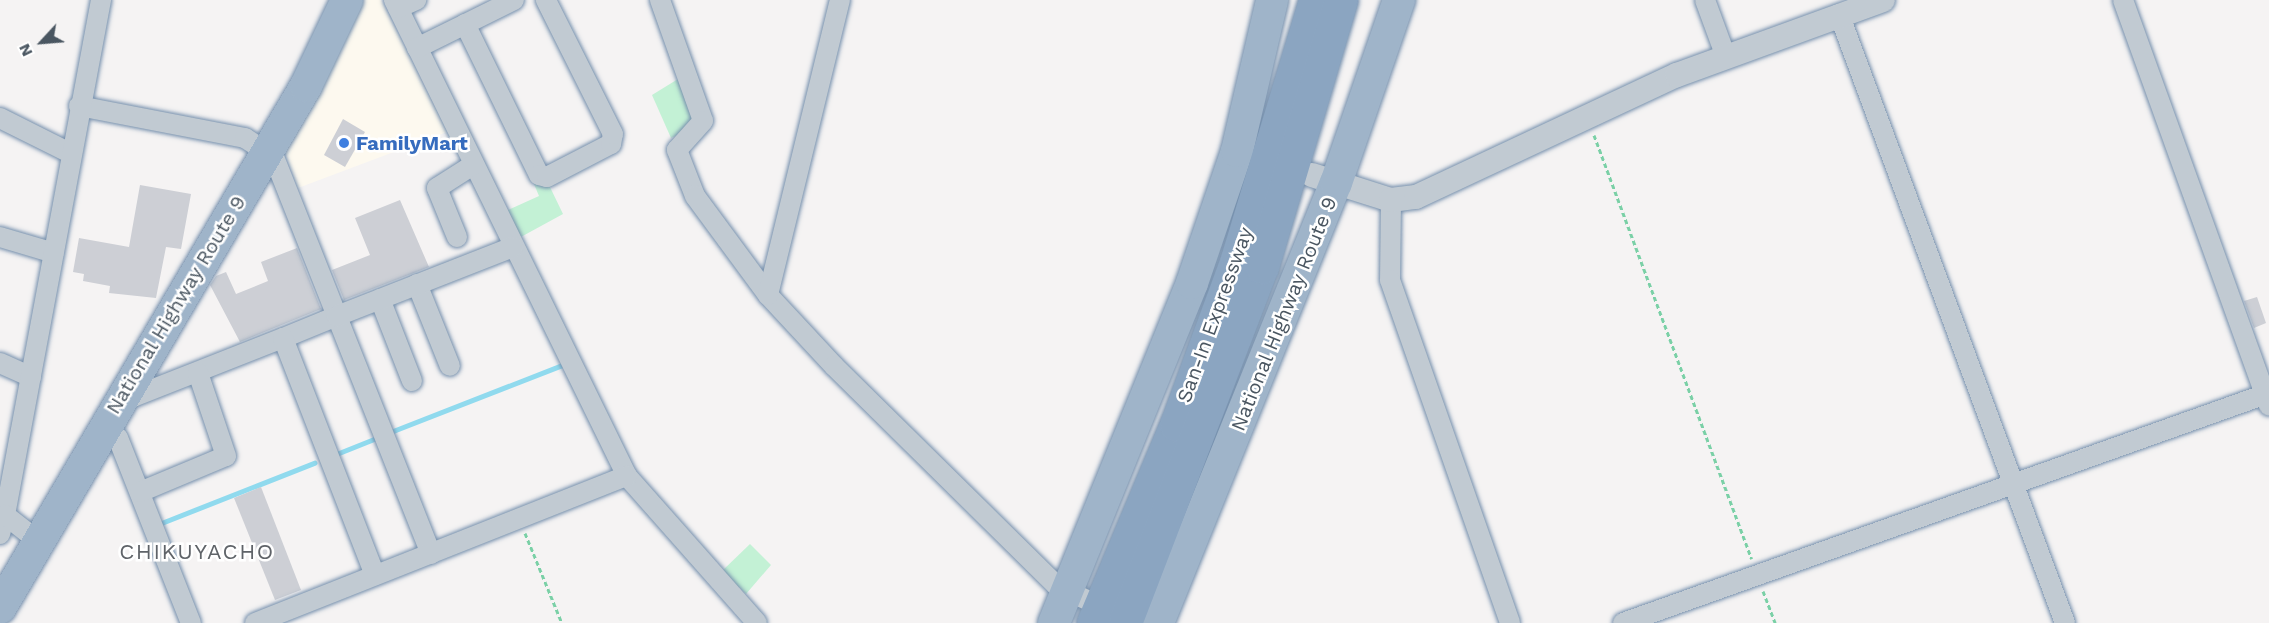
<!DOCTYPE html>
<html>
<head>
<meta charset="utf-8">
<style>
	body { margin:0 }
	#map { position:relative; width:2269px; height:623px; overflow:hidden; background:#f5f3f3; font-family:"Work Sans",sans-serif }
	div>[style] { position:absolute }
	.commercial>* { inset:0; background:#fdf9ef }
	.green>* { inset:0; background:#c3f1d5 }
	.stream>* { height:4.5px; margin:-2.25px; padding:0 2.25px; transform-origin:2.25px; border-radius:2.25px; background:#90daee }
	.building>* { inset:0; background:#cdcfd5 }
	.path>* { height:3px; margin-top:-1.5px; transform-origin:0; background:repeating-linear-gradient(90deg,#7ad0a6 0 4.5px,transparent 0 7.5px) }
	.roads { filter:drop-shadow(0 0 2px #7690ad) drop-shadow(0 0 2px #7690ad) }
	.minor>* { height:20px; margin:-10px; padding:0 10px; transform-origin:10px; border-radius:10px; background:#c1cad2 }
	.tertiary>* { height:24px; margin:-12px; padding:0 12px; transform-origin:12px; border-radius:12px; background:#c1cad2 }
	.trunk>* { height:32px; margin:-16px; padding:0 16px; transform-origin:16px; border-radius:16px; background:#9fb4c9 }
	.motorway>* { height:33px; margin:-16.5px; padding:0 16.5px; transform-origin:16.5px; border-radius:16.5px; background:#8ba5c1 }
	.dots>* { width:16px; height:16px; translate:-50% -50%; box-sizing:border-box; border:3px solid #fff; border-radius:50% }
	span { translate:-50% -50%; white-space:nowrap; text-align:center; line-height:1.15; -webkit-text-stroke:5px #fff; paint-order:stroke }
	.shop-label { font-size:20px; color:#366cbe; font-weight:700 }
	.left { translate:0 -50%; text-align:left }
	.street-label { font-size:20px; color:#4a5661 }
	.quarter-label { font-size:22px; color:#5f6368; letter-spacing:1.5px }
	.north { position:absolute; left:12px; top:12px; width:60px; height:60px; -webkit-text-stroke:4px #fff; paint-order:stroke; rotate:244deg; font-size:16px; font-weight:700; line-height:24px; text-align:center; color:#4a5661 }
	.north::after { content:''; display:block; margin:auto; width:21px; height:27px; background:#4a5661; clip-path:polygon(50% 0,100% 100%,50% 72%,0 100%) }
</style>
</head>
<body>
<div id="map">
	<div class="commercial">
		<i style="clip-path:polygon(361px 0,381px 0,447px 132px,298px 188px,284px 149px)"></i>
	</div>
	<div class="green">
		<i style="clip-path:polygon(678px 79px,696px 127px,671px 138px,652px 95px)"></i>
		<i style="clip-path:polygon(534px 184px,549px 185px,563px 214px,519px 238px,506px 211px,539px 196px)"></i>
		<i style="clip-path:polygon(750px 544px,771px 565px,746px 594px,722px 571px)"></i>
	</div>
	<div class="stream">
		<i style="left:388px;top:433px;width:187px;rotate:-21.3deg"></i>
		<i style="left:334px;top:455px;width:48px;rotate:-21.8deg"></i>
		<i style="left:159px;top:524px;width:167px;rotate:-21.5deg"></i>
	</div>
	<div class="building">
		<i style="clip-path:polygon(343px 119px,365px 132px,345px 167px,324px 155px)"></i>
		<i style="clip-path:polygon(140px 185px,191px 194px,181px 249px,166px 247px,156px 298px,109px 293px,110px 286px,83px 281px,84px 274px,73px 272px,79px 238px,129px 247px)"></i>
		<i style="clip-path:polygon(400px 200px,429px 267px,344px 300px,332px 270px,370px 255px,355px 218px)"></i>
		<i style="clip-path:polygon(297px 248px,321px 309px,240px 342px,210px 285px,216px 276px,226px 272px,236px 294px,268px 281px,261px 262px)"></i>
		<i style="clip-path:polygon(2257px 297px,2266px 323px,2254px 328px,2244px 301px)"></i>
		<i style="clip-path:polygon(261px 487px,301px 590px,275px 600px,234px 498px)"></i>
	</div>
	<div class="path">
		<i style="left:1594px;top:135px;width:452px;rotate:69.6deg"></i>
		<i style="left:525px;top:533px;width:97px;rotate:67.7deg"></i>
		<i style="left:1763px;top:591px;width:34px;rotate:69deg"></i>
	</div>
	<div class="roads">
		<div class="minor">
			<i style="left:394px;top:0;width:530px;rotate:63.92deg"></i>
			<i style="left:627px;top:476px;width:196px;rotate:48.5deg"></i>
			<i style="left:660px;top:0;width:128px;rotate:70.4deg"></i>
			<i style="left:703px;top:121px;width:39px;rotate:132deg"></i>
			<i style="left:677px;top:150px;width:49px;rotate:68.6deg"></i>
			<i style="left:695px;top:196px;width:123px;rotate:53.6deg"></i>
			<i style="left:768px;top:295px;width:97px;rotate:47.1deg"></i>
			<i style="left:834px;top:366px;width:313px;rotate:44.6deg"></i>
			<i style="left:1057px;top:586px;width:35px;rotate:25deg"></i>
			<i style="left:1705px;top:0;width:61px;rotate:69.8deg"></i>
			<i style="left:2123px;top:0;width:431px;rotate:70.2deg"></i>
			<i style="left:398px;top:8px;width:20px;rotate:-24deg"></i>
			<i style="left:1839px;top:14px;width:650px;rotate:69.64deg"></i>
			<i style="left:465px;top:24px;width:168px;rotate:63.9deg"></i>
			<i style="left:539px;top:175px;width:8px;rotate:14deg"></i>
			<i style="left:547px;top:177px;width:72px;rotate:-27.3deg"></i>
			<i style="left:611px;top:144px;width:10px;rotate:-79deg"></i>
			<i style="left:613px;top:134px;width:150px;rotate:-116.6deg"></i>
			<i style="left:417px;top:48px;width:108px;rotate:-26.3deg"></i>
			<i style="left:79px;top:106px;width:169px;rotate:10.9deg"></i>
			<i style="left:245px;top:138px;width:35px;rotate:33deg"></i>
			<i style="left:274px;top:157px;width:171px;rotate:68.4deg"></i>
			<i style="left:337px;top:316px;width:58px;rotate:157.8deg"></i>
			<i style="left:0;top:118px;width:78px;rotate:26.6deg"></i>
			<i style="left:1391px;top:200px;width:80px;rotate:90.7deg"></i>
			<i style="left:1390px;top:280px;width:363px;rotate:70.7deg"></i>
			<i style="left:0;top:237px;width:56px;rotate:16.5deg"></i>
			<i style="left:457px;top:237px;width:53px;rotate:-112.2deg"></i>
			<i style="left:437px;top:188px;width:43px;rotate:-32.6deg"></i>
			<i style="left:417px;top:284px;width:88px;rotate:68.1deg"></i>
			<i style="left:768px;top:295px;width:304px;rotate:-76.3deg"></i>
			<i style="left:380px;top:299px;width:88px;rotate:68.7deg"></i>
			<i style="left:0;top:363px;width:34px;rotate:24deg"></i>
			<i style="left:123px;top:395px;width:10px;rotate:11deg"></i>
			<i style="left:133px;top:397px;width:161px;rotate:-21.5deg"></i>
			<i style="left:283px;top:338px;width:254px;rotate:68.8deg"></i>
			<i style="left:103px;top:426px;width:19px;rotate:39deg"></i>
			<i style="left:118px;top:438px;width:199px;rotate:68.5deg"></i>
			<i style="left:140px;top:492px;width:93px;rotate:-22.7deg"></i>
			<i style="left:226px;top:456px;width:88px;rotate:-108.6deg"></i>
			<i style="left:5px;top:515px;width:524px;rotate:-79.44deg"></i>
			<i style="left:0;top:534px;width:20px;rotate:-75deg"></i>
			<i style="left:5px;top:515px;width:42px;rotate:38.2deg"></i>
			<i style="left:431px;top:554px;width:256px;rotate:-111.6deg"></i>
			<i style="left:337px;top:316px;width:189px;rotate:-21.4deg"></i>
			<i style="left:255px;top:623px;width:400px;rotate:-21.6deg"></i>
			<i style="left:1623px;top:623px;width:686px;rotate:-19.6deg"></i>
		</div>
		<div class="tertiary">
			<i style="left:1312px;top:175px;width:83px;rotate:17.6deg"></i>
			<i style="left:1391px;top:200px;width:25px;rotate:-7deg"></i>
			<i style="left:1416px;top:197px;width:288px;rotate:-25.1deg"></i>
			<i style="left:1677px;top:75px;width:219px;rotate:-20deg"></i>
		</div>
		<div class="trunk">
			<i style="left:0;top:608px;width:605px;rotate:-59.62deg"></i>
			<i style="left:306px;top:86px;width:95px;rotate:-64.5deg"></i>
			<i style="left:1054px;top:623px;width:367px;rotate:-67.9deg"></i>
			<i style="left:1192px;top:283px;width:139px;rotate:-71.2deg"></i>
			<i style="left:1237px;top:151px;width:155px;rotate:-76.9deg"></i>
			<i style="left:1158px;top:623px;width:475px;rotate:-68deg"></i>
			<i style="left:1336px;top:183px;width:194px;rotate:-71deg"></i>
		</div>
		<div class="motorway">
			<i style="left:1093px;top:623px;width:215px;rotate:-67.3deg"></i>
			<i style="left:1176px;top:425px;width:177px;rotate:-69.8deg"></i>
			<i style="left:1237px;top:259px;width:270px;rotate:-73.2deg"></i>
			<i style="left:1125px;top:623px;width:381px;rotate:-69deg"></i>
			<i style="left:1262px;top:267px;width:278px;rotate:-73.5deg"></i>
		</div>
	</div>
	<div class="dots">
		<i style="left:344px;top:143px;background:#3f7fe0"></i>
	</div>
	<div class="shop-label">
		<span class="left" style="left:356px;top:143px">FamilyMart</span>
	</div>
	<div class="street-label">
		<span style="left:176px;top:305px;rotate:-59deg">National Highway Route 9</span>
		<span style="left:1284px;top:314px;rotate:-68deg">National Highway Route 9</span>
		<span style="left:1215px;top:315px;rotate:-70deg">San-In Expressway</span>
	</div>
	<div class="quarter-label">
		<span style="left:197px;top:552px">CHIKUYACHO</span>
	</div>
	<div class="north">N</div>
</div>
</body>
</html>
